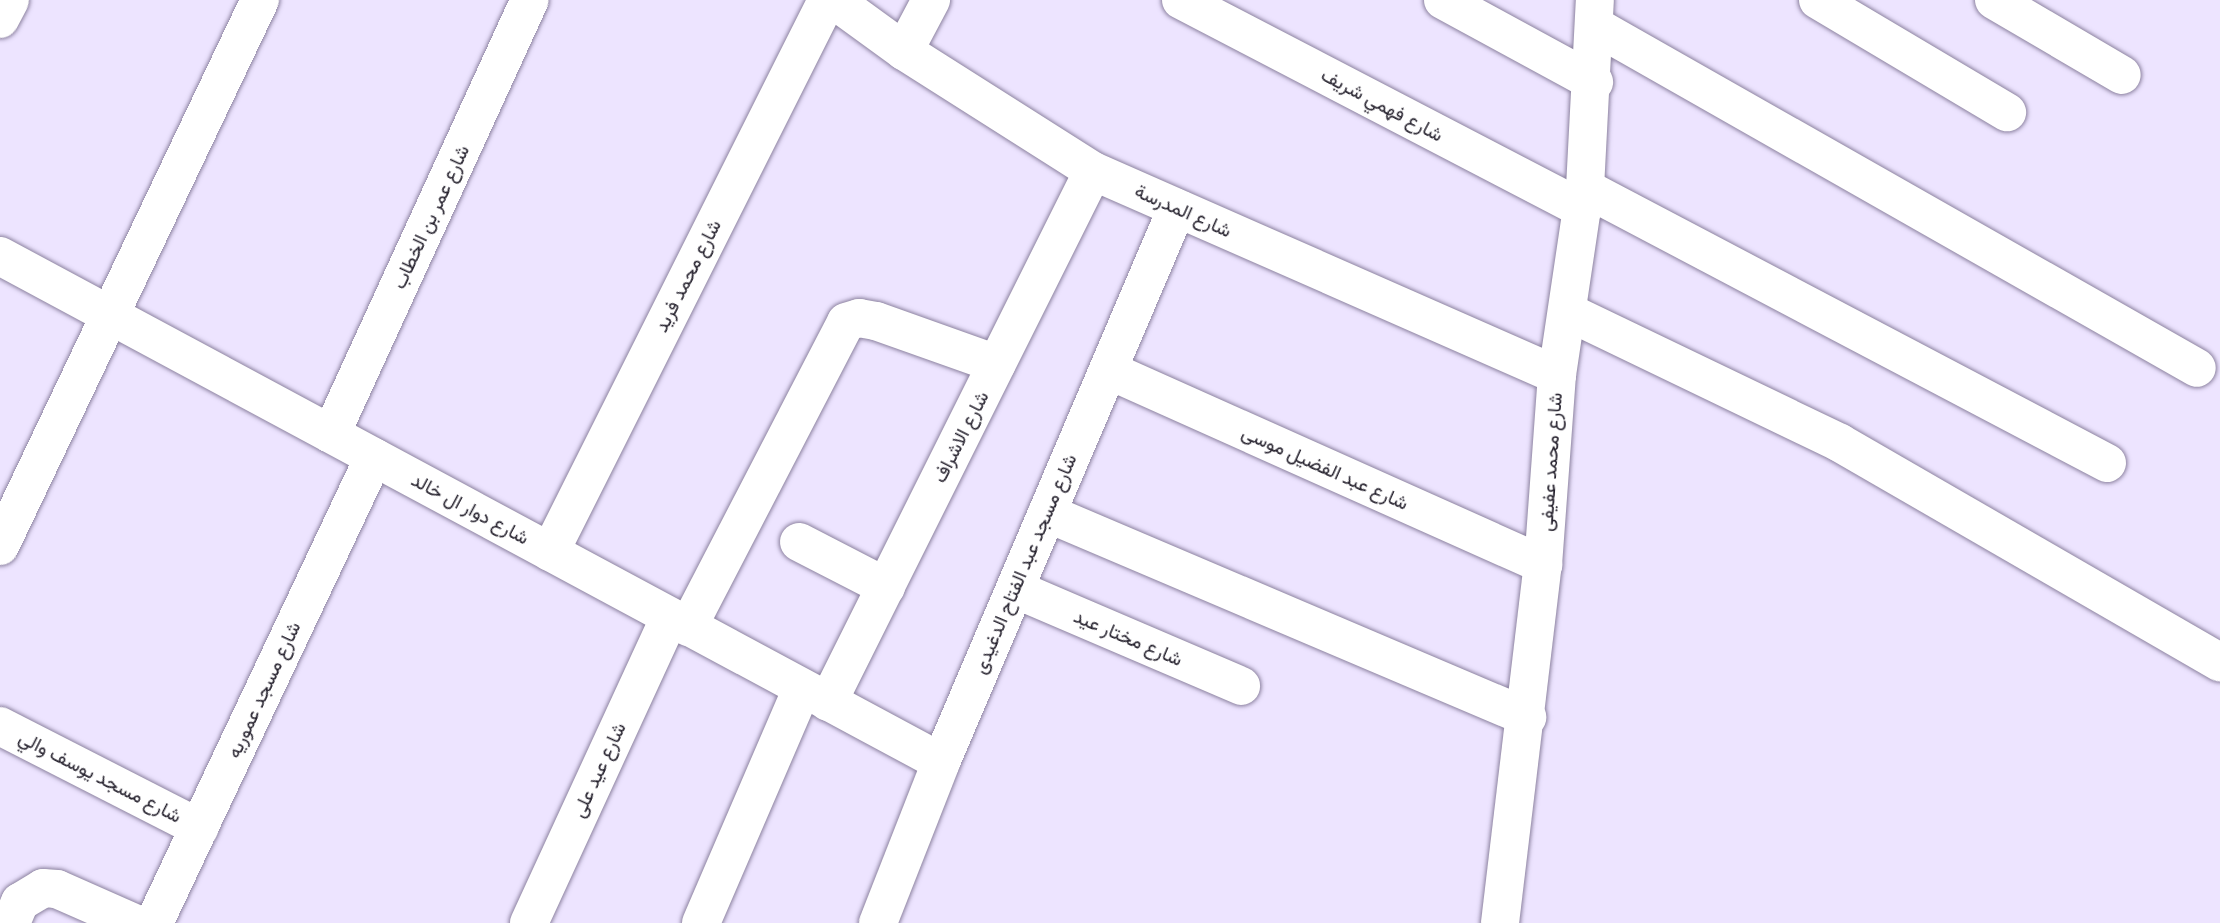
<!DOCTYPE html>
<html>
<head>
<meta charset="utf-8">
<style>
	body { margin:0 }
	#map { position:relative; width:2220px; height:923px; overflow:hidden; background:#ede4ff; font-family:"Fira Sans Condensed",Vazirmatn,sans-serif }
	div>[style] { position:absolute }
	.roads { filter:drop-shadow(0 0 2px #8c82a0) drop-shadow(0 0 2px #8c82a0) }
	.minor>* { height:38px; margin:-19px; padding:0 19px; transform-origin:19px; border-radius:19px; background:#fff }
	span { translate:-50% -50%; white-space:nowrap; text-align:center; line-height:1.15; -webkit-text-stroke:6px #fff; paint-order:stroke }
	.street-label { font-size:19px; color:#25212d }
</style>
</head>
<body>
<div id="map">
	<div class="roads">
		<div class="minor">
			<i style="left:834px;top:0;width:87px;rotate:36.1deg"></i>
			<i style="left:904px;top:51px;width:224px;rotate:32.4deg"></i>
			<i style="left:1093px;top:171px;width:507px;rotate:23.73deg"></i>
			<i style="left:1181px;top:0;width:453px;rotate:27.5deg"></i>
			<i style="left:1443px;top:0;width:172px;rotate:28.5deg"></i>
			<i style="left:1818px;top:0;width:220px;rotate:30.7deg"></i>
			<i style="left:1994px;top:0;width:148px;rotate:30.4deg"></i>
			<i style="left:0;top:19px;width:21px;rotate:-62deg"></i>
			<i style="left:1595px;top:26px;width:692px;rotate:29.6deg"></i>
			<i style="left:904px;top:51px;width:58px;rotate:-62.1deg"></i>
			<i style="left:1585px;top:188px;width:590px;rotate:27.78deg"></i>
			<i style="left:0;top:256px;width:1068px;rotate:28.27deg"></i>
			<i style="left:1568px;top:312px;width:302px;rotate:25.7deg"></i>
			<i style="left:1840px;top:443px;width:439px;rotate:30deg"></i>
			<i style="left:1108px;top:370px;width:477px;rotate:24.1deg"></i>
			<i style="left:331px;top:434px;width:477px;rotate:-65.4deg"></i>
			<i style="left:1047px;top:513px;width:522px;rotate:23.03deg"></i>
			<i style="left:799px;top:542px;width:98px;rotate:27.3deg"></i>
			<i style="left:0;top:546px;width:605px;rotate:-64.54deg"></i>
			<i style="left:550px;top:552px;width:618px;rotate:-63.35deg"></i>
			<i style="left:1015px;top:589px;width:246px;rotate:23.2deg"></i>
			<i style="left:688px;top:627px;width:343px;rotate:-62.6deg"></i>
			<i style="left:846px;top:322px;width:14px;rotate:-17deg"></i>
			<i style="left:859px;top:318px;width:17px;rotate:10deg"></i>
			<i style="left:876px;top:321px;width:128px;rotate:19.6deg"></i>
			<i style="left:828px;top:702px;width:593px;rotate:-63.48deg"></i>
			<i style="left:0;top:726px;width:224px;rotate:27.1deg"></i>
			<i style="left:11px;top:923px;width:23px;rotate:-67deg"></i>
			<i style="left:20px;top:902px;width:27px;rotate:-31deg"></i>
			<i style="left:43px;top:888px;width:14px;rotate:4deg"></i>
			<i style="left:57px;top:889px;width:84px;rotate:23.8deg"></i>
			<i style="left:154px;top:923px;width:515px;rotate:-64.73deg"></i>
			<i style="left:529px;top:923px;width:337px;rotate:-65.3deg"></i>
			<i style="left:701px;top:923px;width:256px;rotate:-66.7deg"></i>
			<i style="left:878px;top:923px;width:173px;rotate:-68.6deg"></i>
			<i style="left:941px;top:762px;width:602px;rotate:-66.93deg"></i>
			<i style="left:1500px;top:923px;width:361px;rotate:-83.2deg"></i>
			<i style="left:1543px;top:565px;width:191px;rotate:-85.8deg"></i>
			<i style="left:1557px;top:375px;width:189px;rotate:-81.5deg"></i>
			<i style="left:1585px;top:188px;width:188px;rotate:-87deg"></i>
		</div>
	</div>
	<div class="street-label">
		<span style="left:1382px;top:105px;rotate:28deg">شارع فهمي شريف</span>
		<span style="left:1183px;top:211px;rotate:24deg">شارع المدرسة</span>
		<span style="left:431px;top:217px;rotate:-65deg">شارع عمر بن الخطاب</span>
		<span style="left:688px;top:276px;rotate:-63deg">شارع محمد فريد</span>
		<span style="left:961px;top:437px;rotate:-63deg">شارع الاشراف</span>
		<span style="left:1551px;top:462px;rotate:-86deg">شارع محمد عفيفى</span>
		<span style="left:1325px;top:468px;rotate:24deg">شارع عبد الفضيل موسى</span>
		<span style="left:470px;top:509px;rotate:28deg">شارع دوار ال خالد</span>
		<span style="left:1025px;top:564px;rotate:-67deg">شارع مسجد عبد الفتاح الدغيدى</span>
		<span style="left:1128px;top:638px;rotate:23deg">شارع مختار عيد</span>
		<span style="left:264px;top:690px;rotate:-65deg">شارع مسجد عموريه</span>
		<span style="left:599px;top:770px;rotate:-65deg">شارع عيد على</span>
		<span style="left:100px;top:777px;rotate:27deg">شارع مسجد يوسف والي</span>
	</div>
</div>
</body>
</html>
